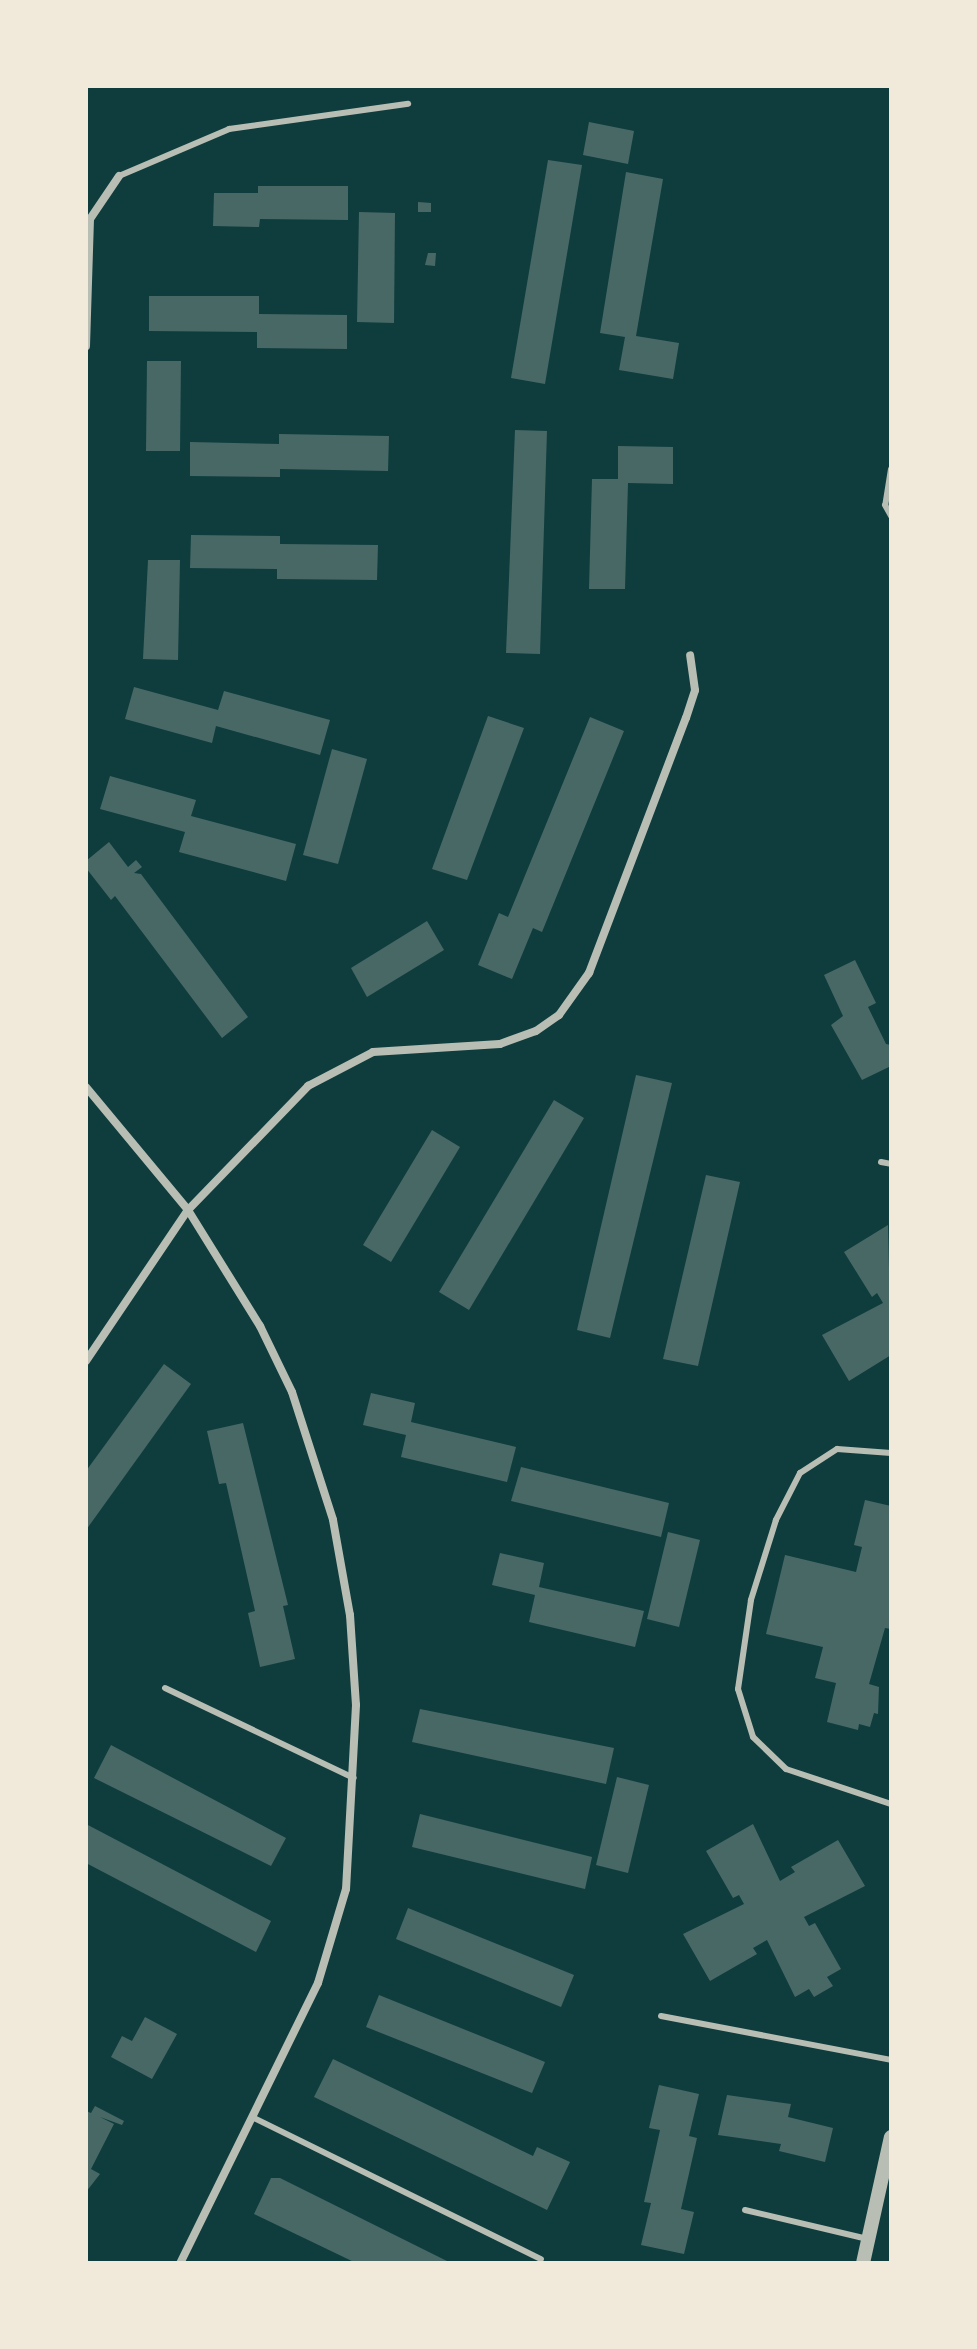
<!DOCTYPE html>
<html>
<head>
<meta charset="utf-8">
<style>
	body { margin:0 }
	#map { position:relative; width:977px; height:2349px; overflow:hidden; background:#0f3d3e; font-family:"Fira Sans",sans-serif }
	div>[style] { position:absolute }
	.building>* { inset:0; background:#486865 }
	.service>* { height:6px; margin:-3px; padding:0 3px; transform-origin:3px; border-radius:3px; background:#b8beb3 }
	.minor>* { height:8px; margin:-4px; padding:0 4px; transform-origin:4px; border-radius:4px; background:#b8beb3 }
	.tertiary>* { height:14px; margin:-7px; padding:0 7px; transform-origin:7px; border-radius:7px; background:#b8beb3 }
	span { translate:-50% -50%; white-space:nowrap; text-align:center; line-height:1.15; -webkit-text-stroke:7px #f1e9da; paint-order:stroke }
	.frame { position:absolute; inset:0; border:88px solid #f1e9da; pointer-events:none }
</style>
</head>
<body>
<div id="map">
	<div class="building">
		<i style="clip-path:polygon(589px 122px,634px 131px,628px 164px,583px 155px)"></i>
		<i style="clip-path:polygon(548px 160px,582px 165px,545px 384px,511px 378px)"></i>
		<i style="clip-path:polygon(626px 172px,663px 179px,636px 336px,679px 343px,673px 379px,619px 370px,625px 337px,600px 333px)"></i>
		<i style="clip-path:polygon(258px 186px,348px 186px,348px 220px,260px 219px,259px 227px,213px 226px,214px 193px,258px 193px)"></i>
		<i style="clip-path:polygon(418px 202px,431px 203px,431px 212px,418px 212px)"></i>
		<i style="clip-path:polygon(359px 212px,395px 213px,394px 323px,357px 322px)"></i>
		<i style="clip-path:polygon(428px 253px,436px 253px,435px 266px,425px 265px)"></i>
		<i style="clip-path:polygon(149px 296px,259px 296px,259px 314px,347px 315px,347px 349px,257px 348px,257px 332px,149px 331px)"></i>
		<i style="clip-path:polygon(147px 361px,181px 361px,180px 451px,146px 451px)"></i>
		<i style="clip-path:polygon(515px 430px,547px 431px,540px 654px,506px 653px)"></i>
		<i style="clip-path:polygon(279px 434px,389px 436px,388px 471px,280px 469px,280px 477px,190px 476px,190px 442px,279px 444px)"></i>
		<i style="clip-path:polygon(618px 446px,673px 447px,673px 484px,628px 483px,625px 589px,589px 589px,592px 479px,618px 479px)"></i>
		<i style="clip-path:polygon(191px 535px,280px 536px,280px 544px,378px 545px,377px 580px,277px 579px,277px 569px,190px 568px)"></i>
		<i style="clip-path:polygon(148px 560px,180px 560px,178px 660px,143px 659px)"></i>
		<i style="clip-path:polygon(134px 687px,218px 710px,224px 691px,330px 720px,320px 755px,216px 726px,212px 743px,125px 719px)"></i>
		<i style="clip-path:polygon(488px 716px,524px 728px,467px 880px,432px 869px)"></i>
		<i style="clip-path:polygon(590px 717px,624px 731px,542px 932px,533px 928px,512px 979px,478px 965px,499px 913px,508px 917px)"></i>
		<i style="clip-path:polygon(332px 749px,367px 759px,338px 864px,303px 855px)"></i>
		<i style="clip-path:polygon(110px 776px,196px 800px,191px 816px,296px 844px,286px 881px,179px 852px,185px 832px,100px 809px)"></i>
		<i style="clip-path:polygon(109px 842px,128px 867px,136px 860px,142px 867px,134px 873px,141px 874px,248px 1017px,222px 1038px,115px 896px,111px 900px,86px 868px,86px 861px)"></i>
		<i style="clip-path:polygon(427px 921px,444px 950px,367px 997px,351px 968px)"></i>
		<i style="clip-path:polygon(855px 960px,876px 1003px,868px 1007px,886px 1044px,891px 1045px,891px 1066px,862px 1080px,831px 1025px,843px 1016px,824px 975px)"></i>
		<i style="clip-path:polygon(636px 1075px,672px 1083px,610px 1338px,577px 1330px)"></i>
		<i style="clip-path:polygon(554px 1100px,584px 1118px,469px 1310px,439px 1292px)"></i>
		<i style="clip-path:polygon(432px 1130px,460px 1147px,391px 1262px,363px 1245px)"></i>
		<i style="clip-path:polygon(706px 1175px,740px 1182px,698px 1366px,663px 1359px)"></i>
		<i style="clip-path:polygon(888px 1225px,891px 1355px,849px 1381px,822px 1335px,883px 1303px,877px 1293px,872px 1297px,844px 1252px)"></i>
		<i style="clip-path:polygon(164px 1364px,191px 1384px,86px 1530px,86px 1471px)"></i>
		<i style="clip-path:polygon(371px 1393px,415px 1403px,411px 1422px,516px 1447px,507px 1482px,401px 1457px,406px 1435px,363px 1425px)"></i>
		<i style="clip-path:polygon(243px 1423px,288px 1605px,283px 1606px,295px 1659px,260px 1667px,248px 1613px,255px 1611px,226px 1483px,219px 1484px,207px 1431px)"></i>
		<i style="clip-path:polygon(521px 1467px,669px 1503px,661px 1537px,511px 1501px)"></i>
		<i style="clip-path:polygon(865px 1500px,891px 1506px,891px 1629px,885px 1628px,869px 1684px,879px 1687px,878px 1714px,874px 1713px,870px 1727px,859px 1724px,858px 1730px,827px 1722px,836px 1683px,815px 1678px,823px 1647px,766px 1634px,785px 1555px,856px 1572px,862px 1547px,854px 1545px)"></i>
		<i style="clip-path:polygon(668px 1532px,700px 1540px,679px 1627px,647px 1619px)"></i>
		<i style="clip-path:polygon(500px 1553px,544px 1563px,539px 1587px,644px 1611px,635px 1647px,529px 1622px,535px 1595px,492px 1585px)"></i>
		<i style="clip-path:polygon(420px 1709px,614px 1748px,606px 1784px,412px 1742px)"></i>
		<i style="clip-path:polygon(111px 1745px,286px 1838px,271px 1866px,94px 1778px)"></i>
		<i style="clip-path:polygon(617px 1777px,649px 1785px,628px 1873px,596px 1865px)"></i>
		<i style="clip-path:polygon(420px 1814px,592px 1857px,585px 1889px,412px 1847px)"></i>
		<i style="clip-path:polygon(86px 1824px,271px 1921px,256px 1952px,86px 1863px)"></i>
		<i style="clip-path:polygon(753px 1824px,780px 1881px,795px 1872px,791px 1867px,838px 1840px,865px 1886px,804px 1917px,809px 1926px,815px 1923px,841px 1969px,827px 1977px,833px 1986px,814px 1997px,809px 1989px,795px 1997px,767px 1940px,753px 1948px,757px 1954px,710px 1981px,683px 1934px,744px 1904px,739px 1895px,733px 1898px,706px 1851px)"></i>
		<i style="clip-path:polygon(408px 1908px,574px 1975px,561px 2007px,396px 1939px)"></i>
		<i style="clip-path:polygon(379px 1995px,545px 2062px,532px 2093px,366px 2027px)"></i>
		<i style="clip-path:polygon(145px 2017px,177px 2034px,152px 2079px,111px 2057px,122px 2036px,132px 2041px)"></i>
		<i style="clip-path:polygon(333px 2059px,533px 2156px,537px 2147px,570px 2162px,547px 2210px,314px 2097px)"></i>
		<i style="clip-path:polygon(659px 2085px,699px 2094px,689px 2136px,697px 2138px,681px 2209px,694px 2212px,684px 2254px,641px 2245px,651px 2203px,644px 2202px,660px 2130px,649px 2128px)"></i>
		<i style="clip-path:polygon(727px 2095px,791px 2104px,788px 2117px,833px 2128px,825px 2162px,779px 2151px,781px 2144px,718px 2135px)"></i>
		<i style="clip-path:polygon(95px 2106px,124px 2121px,122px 2125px,100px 2117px,114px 2124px,91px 2169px,100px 2174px,86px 2192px,86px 2111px,91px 2113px)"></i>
		<i style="clip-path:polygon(271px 2178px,280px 2178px,451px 2263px,356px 2263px,254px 2214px)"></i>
	</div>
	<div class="service">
		<i style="left:119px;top:176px;width:120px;rotate:-23.1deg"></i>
		<i style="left:229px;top:129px;width:181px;rotate:-8deg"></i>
		<i style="left:891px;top:469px;width:36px;rotate:99deg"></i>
		<i style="left:885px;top:505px;width:13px;rotate:61deg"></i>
		<i style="left:881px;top:1162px;width:10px;rotate:11deg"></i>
		<i style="left:891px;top:1453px;width:54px;rotate:-175.8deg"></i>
		<i style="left:837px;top:1449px;width:44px;rotate:147deg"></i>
		<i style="left:800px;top:1473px;width:53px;rotate:117.1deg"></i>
		<i style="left:776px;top:1520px;width:84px;rotate:107.4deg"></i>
		<i style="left:751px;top:1600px;width:90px;rotate:98.3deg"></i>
		<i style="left:738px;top:1689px;width:50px;rotate:72.6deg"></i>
		<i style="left:753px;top:1737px;width:46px;rotate:44.1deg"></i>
		<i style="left:786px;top:1769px;width:111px;rotate:18.4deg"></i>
		<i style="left:165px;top:1688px;width:209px;rotate:25.5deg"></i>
		<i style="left:661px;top:2016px;width:234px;rotate:10.8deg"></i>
		<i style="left:252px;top:2117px;width:322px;rotate:26.2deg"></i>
		<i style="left:745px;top:2210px;width:126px;rotate:13.3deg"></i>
	</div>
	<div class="minor">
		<i style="left:86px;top:346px;width:127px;rotate:-88.2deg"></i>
		<i style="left:90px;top:219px;width:52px;rotate:-56deg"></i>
		<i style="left:86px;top:1087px;width:160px;rotate:50.3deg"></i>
		<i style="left:188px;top:1210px;width:137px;rotate:58.2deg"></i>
		<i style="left:260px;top:1326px;width:73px;rotate:64.1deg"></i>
		<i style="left:292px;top:1392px;width:134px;rotate:72.2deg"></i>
		<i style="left:333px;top:1520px;width:97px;rotate:79.9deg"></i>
		<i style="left:350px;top:1615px;width:90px;rotate:86.2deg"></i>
		<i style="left:356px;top:1705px;width:184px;rotate:93.1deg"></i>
		<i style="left:346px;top:1889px;width:98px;rotate:106.6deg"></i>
		<i style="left:318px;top:1983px;width:312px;rotate:116.2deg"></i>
		<i style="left:86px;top:1361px;width:182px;rotate:-56deg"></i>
		<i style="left:188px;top:1210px;width:173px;rotate:-45.9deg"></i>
		<i style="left:308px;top:1086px;width:73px;rotate:-27.6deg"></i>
		<i style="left:373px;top:1052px;width:127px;rotate:-3.6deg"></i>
		<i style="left:500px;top:1044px;width:38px;rotate:-20deg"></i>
		<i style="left:536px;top:1031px;width:28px;rotate:-35deg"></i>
		<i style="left:559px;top:1015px;width:52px;rotate:-54.5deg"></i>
		<i style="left:589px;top:973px;width:273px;rotate:-69.2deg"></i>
		<i style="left:686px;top:718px;width:29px;rotate:-72deg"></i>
		<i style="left:695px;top:690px;width:35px;rotate:-98deg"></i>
	</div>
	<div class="tertiary">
		<i style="left:863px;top:2263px;width:129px;rotate:-77.5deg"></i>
	</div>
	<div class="frame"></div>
</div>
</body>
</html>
